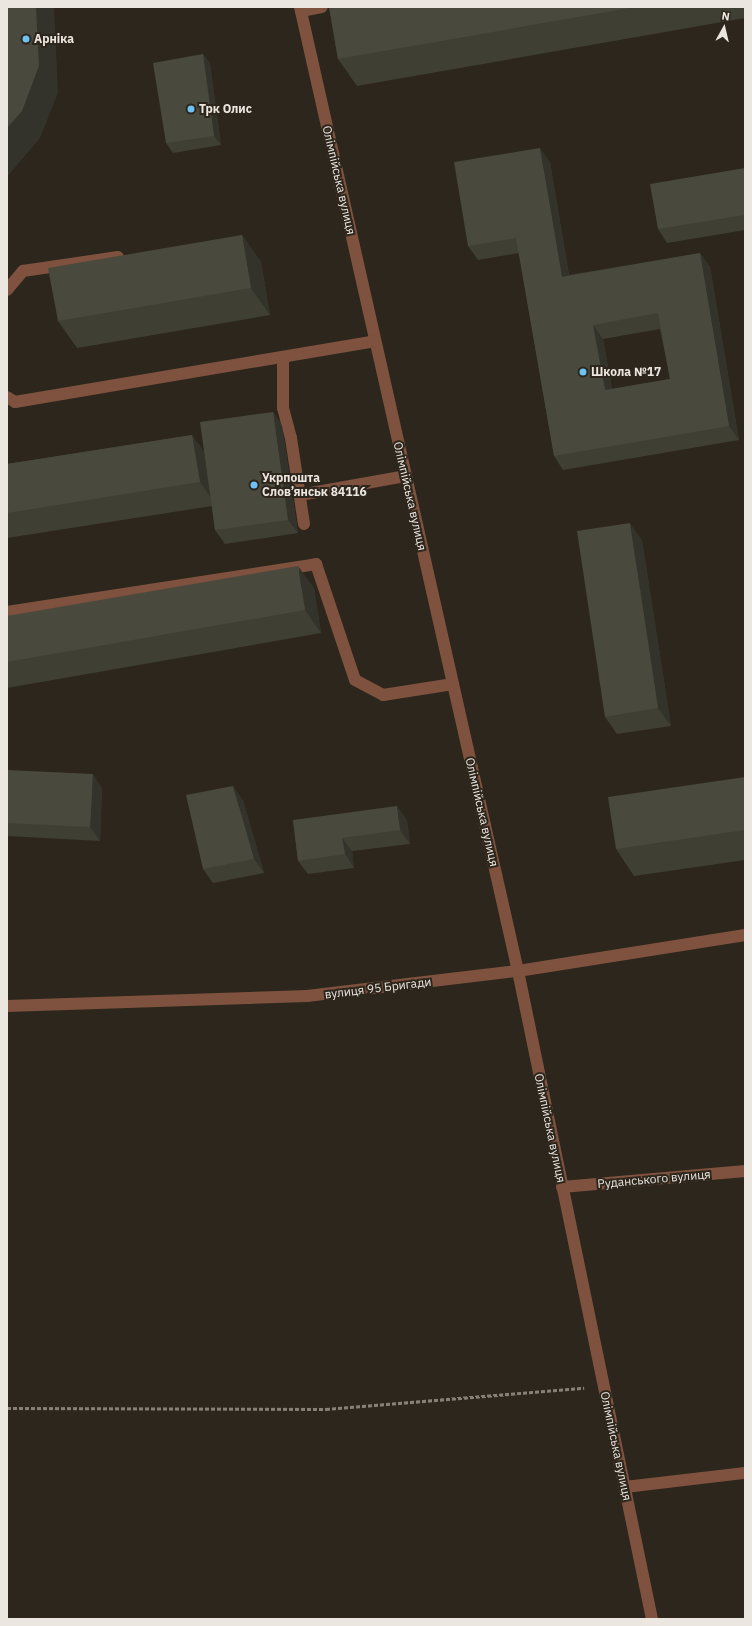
<!DOCTYPE html>
<html>
<head>
<meta charset="utf-8">
<style>
	body { margin:0 }
	#map { position:relative; width:752px; height:1626px; overflow:hidden; background:#2d261c; font-family:"IBM Plex Sans",sans-serif }
	div>[style] { position:absolute }
	.path>* { height:2.5px; margin-top:-1.25px; transform-origin:0; background:repeating-linear-gradient(90deg,#868078 0 4px,transparent 0 6px) }
	.minor>* { height:12px; margin:-6px; padding:0 6px; transform-origin:6px; border-radius:6px; background:#7e523e }
	.wall>* { inset:0; background:#3f3f34 }
	.shaded-wall>* { inset:0; background:#33332b }
	.building>* { inset:0; background:#49493d }
	.dots>* { width:11px; height:11px; translate:-50% -50%; box-sizing:border-box; border:2px solid #2d261c; border-radius:50% }
	span { translate:-50% -50%; white-space:nowrap; text-align:center; line-height:1.15; -webkit-text-stroke:4px #2d261c; paint-order:stroke }
	.poi-label { font-size:12px; color:#ebe6e0; font-weight:700 }
	.left { translate:0 -50%; text-align:left }
	.street-label { font-size:12px; color:#ebe6e0 }
	.frame { position:absolute; inset:0; border:8px solid #ebe6e0; pointer-events:none }
	.north { position:absolute; left:704px; top:8px; width:40px; height:40px; -webkit-text-stroke:3px #2d261c; paint-order:stroke; rotate:8deg; font-size:11px; font-weight:700; line-height:16px; text-align:center; color:#ebe6e0 }
	.north::after { content:''; display:block; margin:auto; width:14px; height:18px; background:#ebe6e0; clip-path:polygon(50% 0,100% 100%,50% 72%,0 100%) }
</style>
</head>
<body>
<div id="map">
	<div class="path">
		<i style="left:7px;top:1408px;width:319px;rotate:0.2deg"></i>
		<i style="left:326px;top:1409px;width:259px;rotate:-4.7deg"></i>
	</div>
	<div class="minor">
		<i style="left:300px;top:7px;width:988px;rotate:77.26deg"></i>
		<i style="left:518px;top:971px;width:662px;rotate:78.32deg"></i>
		<i style="left:301px;top:11px;width:21px;rotate:-11deg"></i>
		<i style="left:7px;top:290px;width:25px;rotate:-50deg"></i>
		<i style="left:23px;top:271px;width:96px;rotate:-8.4deg"></i>
		<i style="left:283px;top:358px;width:50px;rotate:90deg"></i>
		<i style="left:283px;top:408px;width:31px;rotate:75deg"></i>
		<i style="left:291px;top:438px;width:87px;rotate:81.4deg"></i>
		<i style="left:7px;top:397px;width:9px;rotate:32deg"></i>
		<i style="left:15px;top:402px;width:364px;rotate:-9.6deg"></i>
		<i style="left:300px;top:495px;width:108px;rotate:-10.2deg"></i>
		<i style="left:7px;top:612px;width:313px;rotate:-8.8deg"></i>
		<i style="left:316px;top:564px;width:122px;rotate:71.4deg"></i>
		<i style="left:355px;top:680px;width:32px;rotate:28deg"></i>
		<i style="left:383px;top:695px;width:71px;rotate:-8.9deg"></i>
		<i style="left:7px;top:1006px;width:300px;rotate:-1.9deg"></i>
		<i style="left:307px;top:996px;width:212px;rotate:-6.8deg"></i>
		<i style="left:518px;top:971px;width:230px;rotate:-9deg"></i>
		<i style="left:562px;top:1187px;width:184px;rotate:-5deg"></i>
		<i style="left:625px;top:1487px;width:121px;rotate:-6.7deg"></i>
	</div>
	<div class="wall">
		<i style="clip-path:polygon(329px 7px,745px 7px,745px 18px,357px 86px,338px 59px)"></i>
		<i style="clip-path:polygon(203px 54px,210px 64px,221px 145px,173px 153px,166px 143px)"></i>
		<i style="clip-path:polygon(evenodd,550px 162px,569px 275px,700px 253px,710px 267px,739px 440px,563px 470px,554px 456px,519px 253px,478px 260px,468px 246px,550px 162px,660px 329px,670px 379px,612px 389px,603px 339px,660px 329px)"></i>
		<i style="clip-path:polygon(745px 168px,745px 230px,667px 243px,658px 229px)"></i>
		<i style="clip-path:polygon(242px 235px,261px 262px,270px 315px,77px 348px,58px 321px)"></i>
		<i style="clip-path:polygon(273px 412px,282px 426px,298px 533px,225px 544px,215px 530px,212px 506px,7px 538px,7px 464px,192px 435px,204px 452px)"></i>
		<i style="clip-path:polygon(642px 540px,671px 726px,617px 734px,605px 717px)"></i>
		<i style="clip-path:polygon(314px 588px,321px 633px,7px 688px,7px 616px)"></i>
		<i style="clip-path:polygon(7px 770px,102px 788px,100px 841px,7px 836px)"></i>
		<i style="clip-path:polygon(745px 777px,745px 860px,634px 876px,616px 849px)"></i>
		<i style="clip-path:polygon(243px 800px,264px 873px,213px 883px,203px 869px)"></i>
		<i style="clip-path:polygon(293px 820px,407px 820px,410px 844px,352px 851px,354px 868px,308px 874px,298px 861px)"></i>
	</div>
	<div class="shaded-wall">
		<i style="clip-path:polygon(36px 7px,54px 7px,58px 93px,40px 138px,7px 177px,7px 128px)"></i>
		<i style="clip-path:polygon(203px 54px,210px 64px,221px 145px,214px 136px)"></i>
		<i style="clip-path:polygon(540px 148px,550px 162px,571px 290px,562px 277px)"></i>
		<i style="clip-path:polygon(242px 235px,261px 262px,270px 315px,251px 288px)"></i>
		<i style="clip-path:polygon(700px 253px,710px 267px,739px 440px,729px 426px)"></i>
		<i style="clip-path:polygon(593px 325px,603px 339px,614px 404px,605px 390px)"></i>
		<i style="clip-path:polygon(273px 412px,282px 426px,298px 533px,288px 520px)"></i>
		<i style="clip-path:polygon(192px 435px,208px 457px,216px 505px,200px 482px)"></i>
		<i style="clip-path:polygon(630px 523px,642px 540px,671px 726px,658px 708px)"></i>
		<i style="clip-path:polygon(298px 566px,314px 588px,321px 633px,305px 610px)"></i>
		<i style="clip-path:polygon(93px 774px,102px 788px,100px 841px,90px 827px)"></i>
		<i style="clip-path:polygon(233px 786px,243px 800px,264px 873px,254px 859px)"></i>
		<i style="clip-path:polygon(397px 806px,407px 820px,410px 844px,400px 830px)"></i>
		<i style="clip-path:polygon(342px 838px,352px 851px,354px 868px,345px 854px)"></i>
	</div>
	<div class="building">
		<i style="clip-path:polygon(7px 7px,36px 7px,39px 66px,22px 111px,7px 128px)"></i>
		<i style="clip-path:polygon(329px 7px,635px 7px,338px 59px)"></i>
		<i style="clip-path:polygon(203px 54px,214px 136px,166px 143px,153px 63px)"></i>
		<i style="clip-path:polygon(evenodd,540px 148px,562px 277px,700px 253px,729px 426px,554px 456px,516px 238px,468px 246px,454px 162px,540px 148px,658px 313px,670px 379px,605px 390px,593px 325px,658px 313px)"></i>
		<i style="clip-path:polygon(745px 168px,745px 215px,658px 229px,650px 184px)"></i>
		<i style="clip-path:polygon(242px 235px,251px 288px,58px 321px,48px 268px)"></i>
		<i style="clip-path:polygon(273px 412px,288px 520px,215px 530px,200px 422px)"></i>
		<i style="clip-path:polygon(192px 435px,200px 482px,7px 513px,7px 464px)"></i>
		<i style="clip-path:polygon(630px 523px,658px 708px,605px 717px,577px 531px)"></i>
		<i style="clip-path:polygon(298px 566px,305px 610px,7px 662px,7px 616px)"></i>
		<i style="clip-path:polygon(7px 770px,93px 774px,90px 827px,7px 823px)"></i>
		<i style="clip-path:polygon(745px 777px,745px 830px,616px 849px,608px 797px)"></i>
		<i style="clip-path:polygon(233px 786px,254px 859px,203px 869px,186px 795px)"></i>
		<i style="clip-path:polygon(397px 806px,400px 830px,342px 838px,345px 854px,298px 861px,293px 820px)"></i>
	</div>
	<div class="dots">
		<i style="left:26px;top:39px;background:#6dc2f3"></i>
		<i style="left:191px;top:109px;background:#6dc2f3"></i>
		<i style="left:583px;top:372px;background:#6dc2f3"></i>
		<i style="left:254px;top:485px;background:#6dc2f3"></i>
	</div>
	<div class="poi-label">
		<span class="left" style="left:34px;top:39px">Арніка</span>
		<span class="left" style="left:199px;top:109px">Трк Олис</span>
		<span class="left" style="left:591px;top:372px">Школа №17</span>
		<span class="left" style="left:262px;top:485px">Укрпошта<br>Слов’янськ 84116</span>
	</div>
	<div class="street-label">
		<span style="left:339px;top:180px;rotate:77deg">Олімпійська вулиця</span>
		<span style="left:410px;top:496px;rotate:77deg">Олімпійська вулиця</span>
		<span style="left:482px;top:812px;rotate:77deg">Олімпійська вулиця</span>
		<span style="left:378px;top:988px;rotate:-7deg">вулиця 95 Бригади</span>
		<span style="left:550px;top:1128px;rotate:78deg">Олімпійська вулиця</span>
		<span style="left:654px;top:1179px;rotate:-5deg">Руданського вулиця</span>
		<span style="left:616px;top:1446px;rotate:78deg">Олімпійська вулиця</span>
	</div>
	<div class="frame"></div>
	<div class="north">N</div>
</div>
</body>
</html>
